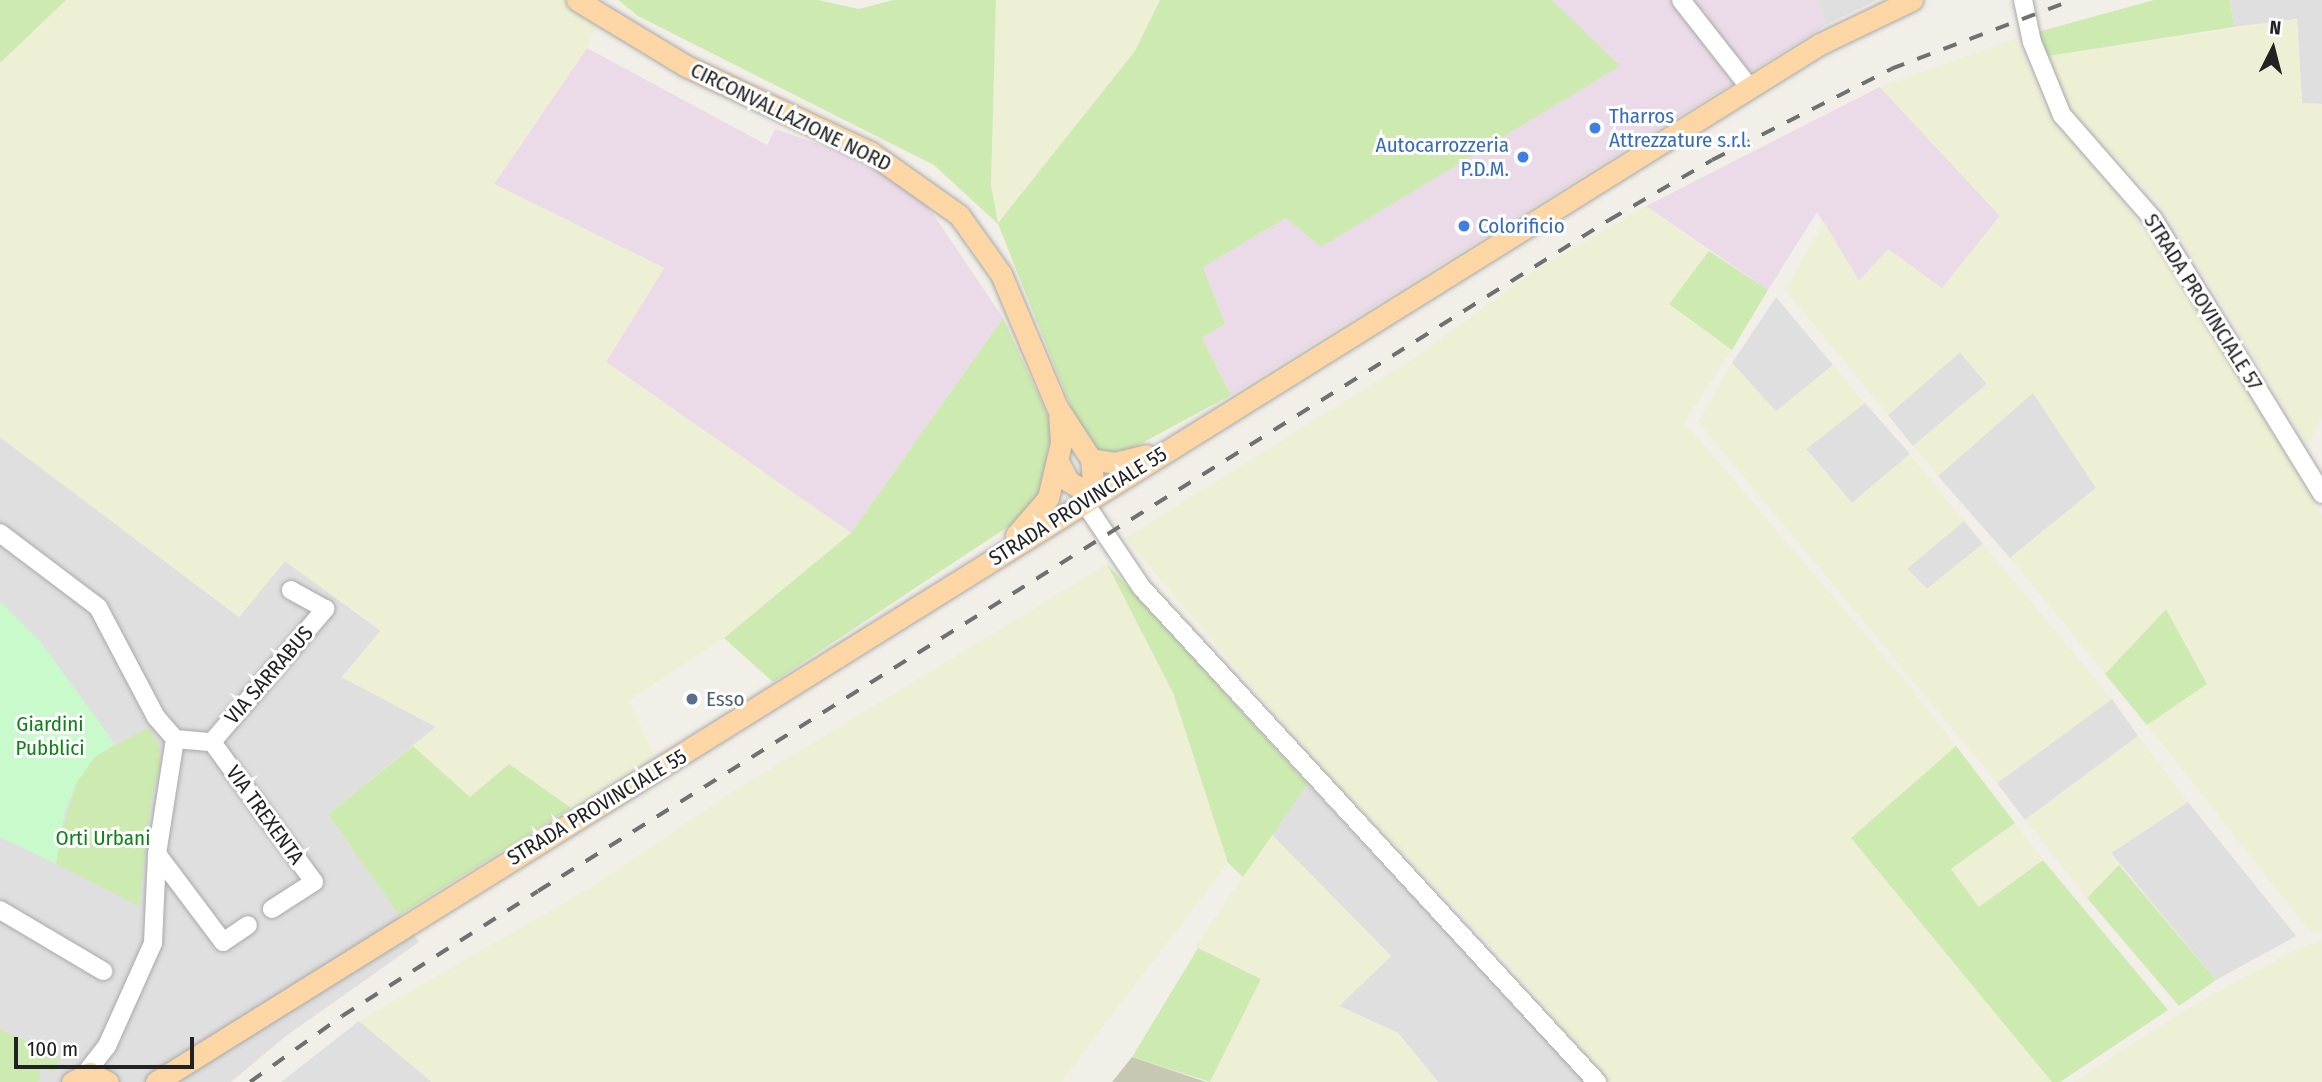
<!DOCTYPE html>
<html>
<head>
<meta charset="utf-8">
<style>
	body { margin:0 }
	#map { position:relative; width:2322px; height:1082px; overflow:hidden; background:#f2efe9; font-family:"Fira Sans Condensed",sans-serif }
	div>[style] { position:absolute }
	.residential>* { inset:0; background:#e0dfdf }
	.industrial>* { inset:0; background:#ebdbe8 }
	.construction>* { inset:0; background:#c7c7b4 }
	.farmland>* { inset:0; background:#eef0d5 }
	.grass>* { inset:0; background:#cdebb0 }
	.park>* { inset:0; background:#c8facc }
	.roads { filter:drop-shadow(0 0 2px #a9a9a9) drop-shadow(0 0 2px #a9a9a9) }
	.minor>* { height:18px; margin:-9px; padding:0 9px; transform-origin:9px; border-radius:9px; background:#fff }
	.major>* { height:21px; margin:-10.5px; padding:0 10.5px; transform-origin:10.5px; border-radius:10.5px; background:#fcd6a4 }
	.rail>* { height:3.5px; margin-top:-1.75px; transform-origin:0; background:repeating-linear-gradient(90deg,#707070 0 14px,transparent 0 28px) }
	.dots>* { width:19px; height:19px; translate:-50% -50%; box-sizing:border-box; border:4px solid #fff; border-radius:50% }
	span { translate:-50% -50%; white-space:nowrap; text-align:center; line-height:1.15; -webkit-text-stroke:6px #fff; paint-order:stroke }
	.shop-label { font-size:21px; color:#366cbe }
	.left { translate:0 -50%; text-align:left }
	.right { translate:-100% -50%; text-align:right }
	.street-label { font-size:21px; color:#222 }
	.service-label { font-size:21px; color:#4e5e75 }
	.park-label { font-size:21px; color:#0c8416 }
	.north { position:absolute; left:2238px; top:14px; width:70px; height:70px; -webkit-text-stroke:5px #fff; paint-order:stroke; rotate:6deg; font-size:19px; font-weight:700; line-height:28px; text-align:center; color:#222 }
	.north::after { content:''; display:block; margin:auto; width:24px; height:32px; background:#222; clip-path:polygon(50% 0,100% 100%,50% 72%,0 100%) }
	.scale { position:absolute; left:14px; top:1037px; width:180px; height:32px; box-sizing:border-box; border:4px solid #222; border-top:0; padding-left:9px; font-size:21px; line-height:24px; white-space:nowrap; color:#222; -webkit-text-stroke:5px #fff; paint-order:stroke }
</style>
</head>
<body>
<div id="map">
	<div class="residential">
		<i style="clip-path:polygon(1817px 0,1877px 0,1826px 25px)"></i>
		<i style="clip-path:polygon(2230px 0,2322px 0,2322px 104px,2302px 103px,2297px 19px,2234px 27px)"></i>
		<i style="clip-path:polygon(1776px 297px,1833px 365px,1776px 412px,1732px 363px)"></i>
		<i style="clip-path:polygon(1960px 352px,1987px 384px,1913px 446px,1888px 415px)"></i>
		<i style="clip-path:polygon(2033px 392px,2096px 488px,2010px 558px,1938px 476px)"></i>
		<i style="clip-path:polygon(1865px 403px,1910px 454px,1852px 503px,1806px 449px)"></i>
		<i style="clip-path:polygon(0 437px,239px 617px,285px 561px,381px 631px,342px 677px,436px 727px,328px 814px,419px 942px,286px 1036px,231px 1082px,0 1082px)"></i>
		<i style="clip-path:polygon(1964px 521px,1983px 544px,1927px 589px,1906px 568px)"></i>
		<i style="clip-path:polygon(2112px 699px,2138px 736px,2025px 820px,1997px 783px)"></i>
		<i style="clip-path:polygon(1308px 784px,1585px 1082px,1438px 1082px,1398px 1033px,1339px 1006px,1391px 956px,1271px 834px)"></i>
		<i style="clip-path:polygon(2188px 802px,2296px 936px,2216px 980px,2111px 853px)"></i>
		<i style="clip-path:polygon(359px 1021px,432px 1082px,281px 1082px)"></i>
	</div>
	<div class="industrial">
		<i style="clip-path:polygon(1552px 0,1817px 0,1826px 25px,1231px 395px,1202px 338px,1225px 324px,1203px 267px,1286px 218px,1619px 66px)"></i>
		<i style="clip-path:polygon(587px 48px,767px 145px,775px 129px,854px 156px,919px 193px,1003px 318px,851px 533px,606px 362px,664px 268px,494px 184px)"></i>
		<i style="clip-path:polygon(1880px 87px,2000px 216px,1942px 289px,1859px 281px,1817px 212px,1768px 290px,1646px 206px)"></i>
	</div>
	<div class="construction">
		<i style="clip-path:polygon(1132px 1057px,1206px 1082px,1112px 1082px)"></i>
	</div>
	<div class="farmland">
		<i style="clip-path:polygon(66px 0,567px 0,598px 23px,587px 48px,494px 184px,664px 268px,606px 362px,851px 533px,724px 638px,629px 700px,654px 756px,571px 808px,509px 764px,470px 797px,413px 746px,436px 727px,342px 677px,381px 630px,285px 561px,239px 617px,0 437px,0 63px)"></i>
		<i style="clip-path:polygon(996px 0,1160px 0,1135px 51px,998px 224px,991px 185px)"></i>
		<i style="clip-path:polygon(2297px 19px,2302px 103px,2322px 104px,2322px 416px,2308px 446px,2161px 205px,2063px 105px,2048px 56px)"></i>
		<i style="clip-path:polygon(2016px 38px,2044px 104px,2176px 270px,2322px 516px,2322px 931px,2311px 933px,2147px 725px,2206px 684px,2165px 609px,2105px 674px,2010px 558px,2096px 488px,2033px 393px,1938px 476px,1913px 446px,1987px 384px,1960px 352px,1888px 415px,1785px 290px,1824px 222px,1859px 281px,1888px 249px,1942px 288px,2000px 216px,1880px 87px)"></i>
		<i style="clip-path:polygon(1646px 206px,1709px 251px,1669px 304px,1732px 350px,1684px 422px,1909px 685px,1956px 746px,1851px 838px,2052px 1082px,1608px 1082px,1508px 964px,1313px 759px,1125px 538px,1417px 356px,1535px 270px)"></i>
		<i style="clip-path:polygon(1732px 363px,1776px 411px,1833px 365px,1865px 403px,1806px 449px,1852px 503px,1910px 454px,1964px 521px,1907px 569px,1927px 589px,1983px 544px,2112px 699px,1997px 783px,1698px 422px)"></i>
		<i style="clip-path:polygon(1107px 564px,1173px 693px,1228px 863px,1061px 1082px,432px 1082px,359px 1021px,598px 883px,732px 792px)"></i>
		<i style="clip-path:polygon(2138px 736px,2188px 802px,2111px 853px,2119px 865px,2087px 898px,2025px 820px)"></i>
		<i style="clip-path:polygon(2015px 823px,2043px 860px,1979px 907px,1951px 870px)"></i>
		<i style="clip-path:polygon(1271px 834px,1391px 956px,1339px 1006px,1398px 1033px,1438px 1082px,1210px 1082px,1261px 980px,1195px 947px)"></i>
		<i style="clip-path:polygon(2322px 941px,2322px 1082px,2073px 1082px,2193px 1005px,2300px 947px)"></i>
	</div>
	<div class="grass">
		<i style="clip-path:polygon(0 0,66px 0,0 63px)"></i>
		<i style="clip-path:polygon(618px 0,818px 0,859px 9px,893px 0,996px 0,991px 185px,998px 223px,1135px 51px,1160px 0,1552px 0,1620px 66px,1321px 247px,1286px 218px,1203px 267px,1225px 324px,1202px 338px,1231px 395px,1131px 449px,1104px 453px,1090px 446px,1077px 422px,998px 224px,934px 165px,638px 16px)"></i>
		<i style="clip-path:polygon(2154px 0,2230px 0,2234px 27px,2048px 56px,2034px 33px)"></i>
		<i style="clip-path:polygon(1709px 251px,1768px 290px,1732px 350px,1669px 304px)"></i>
		<i style="clip-path:polygon(1003px 318px,1053px 427px,1038px 498px,1015px 522px,773px 682px,724px 638px,851px 533px)"></i>
		<i style="clip-path:polygon(1107px 564px,1308px 784px,1243px 877px,1228px 863px,1173px 693px)"></i>
		<i style="clip-path:polygon(2166px 609px,2207px 684px,2147px 725px,2105px 674px)"></i>
		<i style="clip-path:polygon(149px 727px,159px 746px,160px 768px,151px 800px,139px 906px,56px 864px,55px 854px,77px 782px,95px 757px)"></i>
		<i style="clip-path:polygon(413px 746px,470px 797px,509px 764px,571px 808px,399px 915px,328px 814px)"></i>
		<i style="clip-path:polygon(1956px 746px,2015px 823px,1951px 869px,1979px 907px,2043px 860px,2168px 1010px,2060px 1082px,2052px 1082px,1851px 838px)"></i>
		<i style="clip-path:polygon(2119px 865px,2216px 980px,2179px 1006px,2087px 898px)"></i>
		<i style="clip-path:polygon(1198px 948px,1261px 979px,1210px 1082px,1132px 1057px)"></i>
		<i style="clip-path:polygon(0 1029px,60px 1057px,54px 1073px,41px 1068px,39px 1082px,0 1082px)"></i>
	</div>
	<div class="park">
		<i style="clip-path:polygon(0 601px,39px 640px,115px 744px,95px 757px,77px 782px,65px 812px,56px 864px,0 837px)"></i>
	</div>
	<div class="roads">
		<div class="minor">
			<i style="left:1681px;top:0;width:112px;rotate:51.9deg"></i>
			<i style="left:2023px;top:0;width:43px;rotate:77.9deg"></i>
			<i style="left:2032px;top:42px;width:79px;rotate:67.7deg"></i>
			<i style="left:2062px;top:115px;width:138px;rotate:48.8deg"></i>
			<i style="left:2153px;top:219px;width:323px;rotate:58.4deg"></i>
			<i style="left:1084px;top:502px;width:104px;rotate:56deg"></i>
			<i style="left:1142px;top:588px;width:672px;rotate:47.35deg"></i>
			<i style="left:0;top:533px;width:123px;rotate:37.1deg"></i>
			<i style="left:98px;top:607px;width:124px;rotate:62.2deg"></i>
			<i style="left:156px;top:717px;width:29px;rotate:49deg"></i>
			<i style="left:175px;top:739px;width:37px;rotate:5deg"></i>
			<i style="left:212px;top:742px;width:175px;rotate:-49.6deg"></i>
			<i style="left:325px;top:609px;width:39px;rotate:-151deg"></i>
			<i style="left:212px;top:742px;width:173px;rotate:53.9deg"></i>
			<i style="left:314px;top:882px;width:50px;rotate:147.3deg"></i>
			<i style="left:157px;top:854px;width:110px;rotate:53.1deg"></i>
			<i style="left:223px;top:942px;width:30px;rotate:-34deg"></i>
			<i style="left:0;top:910px;width:120px;rotate:30.6deg"></i>
			<i style="left:85px;top:1074px;width:36px;rotate:-52deg"></i>
			<i style="left:107px;top:1046px;width:113px;rotate:-65.9deg"></i>
			<i style="left:153px;top:943px;width:89px;rotate:-87.4deg"></i>
			<i style="left:157px;top:854px;width:116px;rotate:-81.1deg"></i>
		</div>
		<div class="major">
			<i style="left:577px;top:0;width:127px;rotate:31.2deg"></i>
			<i style="left:686px;top:66px;width:203px;rotate:25.1deg"></i>
			<i style="left:870px;top:152px;width:109px;rotate:35.3deg"></i>
			<i style="left:959px;top:215px;width:72px;rotate:54.6deg"></i>
			<i style="left:1001px;top:274px;width:144px;rotate:67.2deg"></i>
			<i style="left:1057px;top:407px;width:62px;rotate:56.8deg"></i>
			<i style="left:1091px;top:459px;width:37px;rotate:85deg"></i>
			<i style="left:1091px;top:459px;width:24px;rotate:9deg"></i>
			<i style="left:1115px;top:463px;width:32px;rotate:-14deg"></i>
			<i style="left:1059px;top:463px;width:20px;rotate:63deg"></i>
			<i style="left:1068px;top:481px;width:30px;rotate:30deg"></i>
			<i style="left:1016px;top:535px;width:49px;rotate:-49.1deg"></i>
			<i style="left:1048px;top:498px;width:57px;rotate:-76.7deg"></i>
			<i style="left:1061px;top:443px;width:26px;rotate:-94deg"></i>
			<i style="left:72px;top:1082px;width:20px;rotate:-27deg"></i>
			<i style="left:90px;top:1073px;width:20px;rotate:27deg"></i>
			<i style="left:156px;top:1082px;width:1961px;rotate:-31.96deg"></i>
			<i style="left:1820px;top:44px;width:102px;rotate:-25.6deg"></i>
		</div>
	</div>
	<div class="rail">
		<i style="left:250px;top:1082px;width:113px;rotate:-35.7deg"></i>
		<i style="left:342px;top:1016px;width:232px;rotate:-32.5deg"></i>
		<i style="left:538px;top:891px;width:1264px;rotate:-32.07deg"></i>
		<i style="left:1609px;top:220px;width:119px;rotate:-30.2deg"></i>
		<i style="left:1712px;top:160px;width:201px;rotate:-26.9deg"></i>
		<i style="left:1891px;top:69px;width:195px;rotate:-20.8deg"></i>
	</div>
	<div class="dots">
		<i style="left:1595px;top:128px;background:#3f7fe0"></i>
		<i style="left:1523px;top:157px;background:#3f7fe0"></i>
		<i style="left:1464px;top:226px;background:#3f7fe0"></i>
		<i style="left:692px;top:699px;background:#5c6f8a"></i>
	</div>
	<div class="shop-label">
		<span class="left" style="left:1609px;top:128px">Tharros<br>Attrezzature s.r.l.</span>
		<span class="right" style="left:1509px;top:157px">Autocarrozzeria<br>P.D.M.</span>
		<span class="left" style="left:1478px;top:226px">Colorificio</span>
	</div>
	<div class="street-label">
		<span style="left:791px;top:117px;rotate:26deg">CIRCONVALLAZIONE NORD</span>
		<span style="left:2203px;top:302px;rotate:58deg">STRADA PROVINCIALE 57</span>
		<span style="left:1078px;top:506px;rotate:-32deg">STRADA PROVINCIALE 55</span>
		<span style="left:269px;top:675px;rotate:-49deg">VIA SARRABUS</span>
		<span style="left:597px;top:807px;rotate:-31deg">STRADA PROVINCIALE 55</span>
		<span style="left:265px;top:815px;rotate:54deg">VIA TREXENTA</span>
	</div>
	<div class="service-label">
		<span class="left" style="left:706px;top:699px">Esso</span>
	</div>
	<div class="park-label">
		<span style="left:50px;top:736px">Giardini<br>Pubblici</span>
		<span style="left:103px;top:838px">Orti Urbani</span>
	</div>
	<div class="north">N</div>
	<div class="scale">100 m</div>
</div>
</body>
</html>
